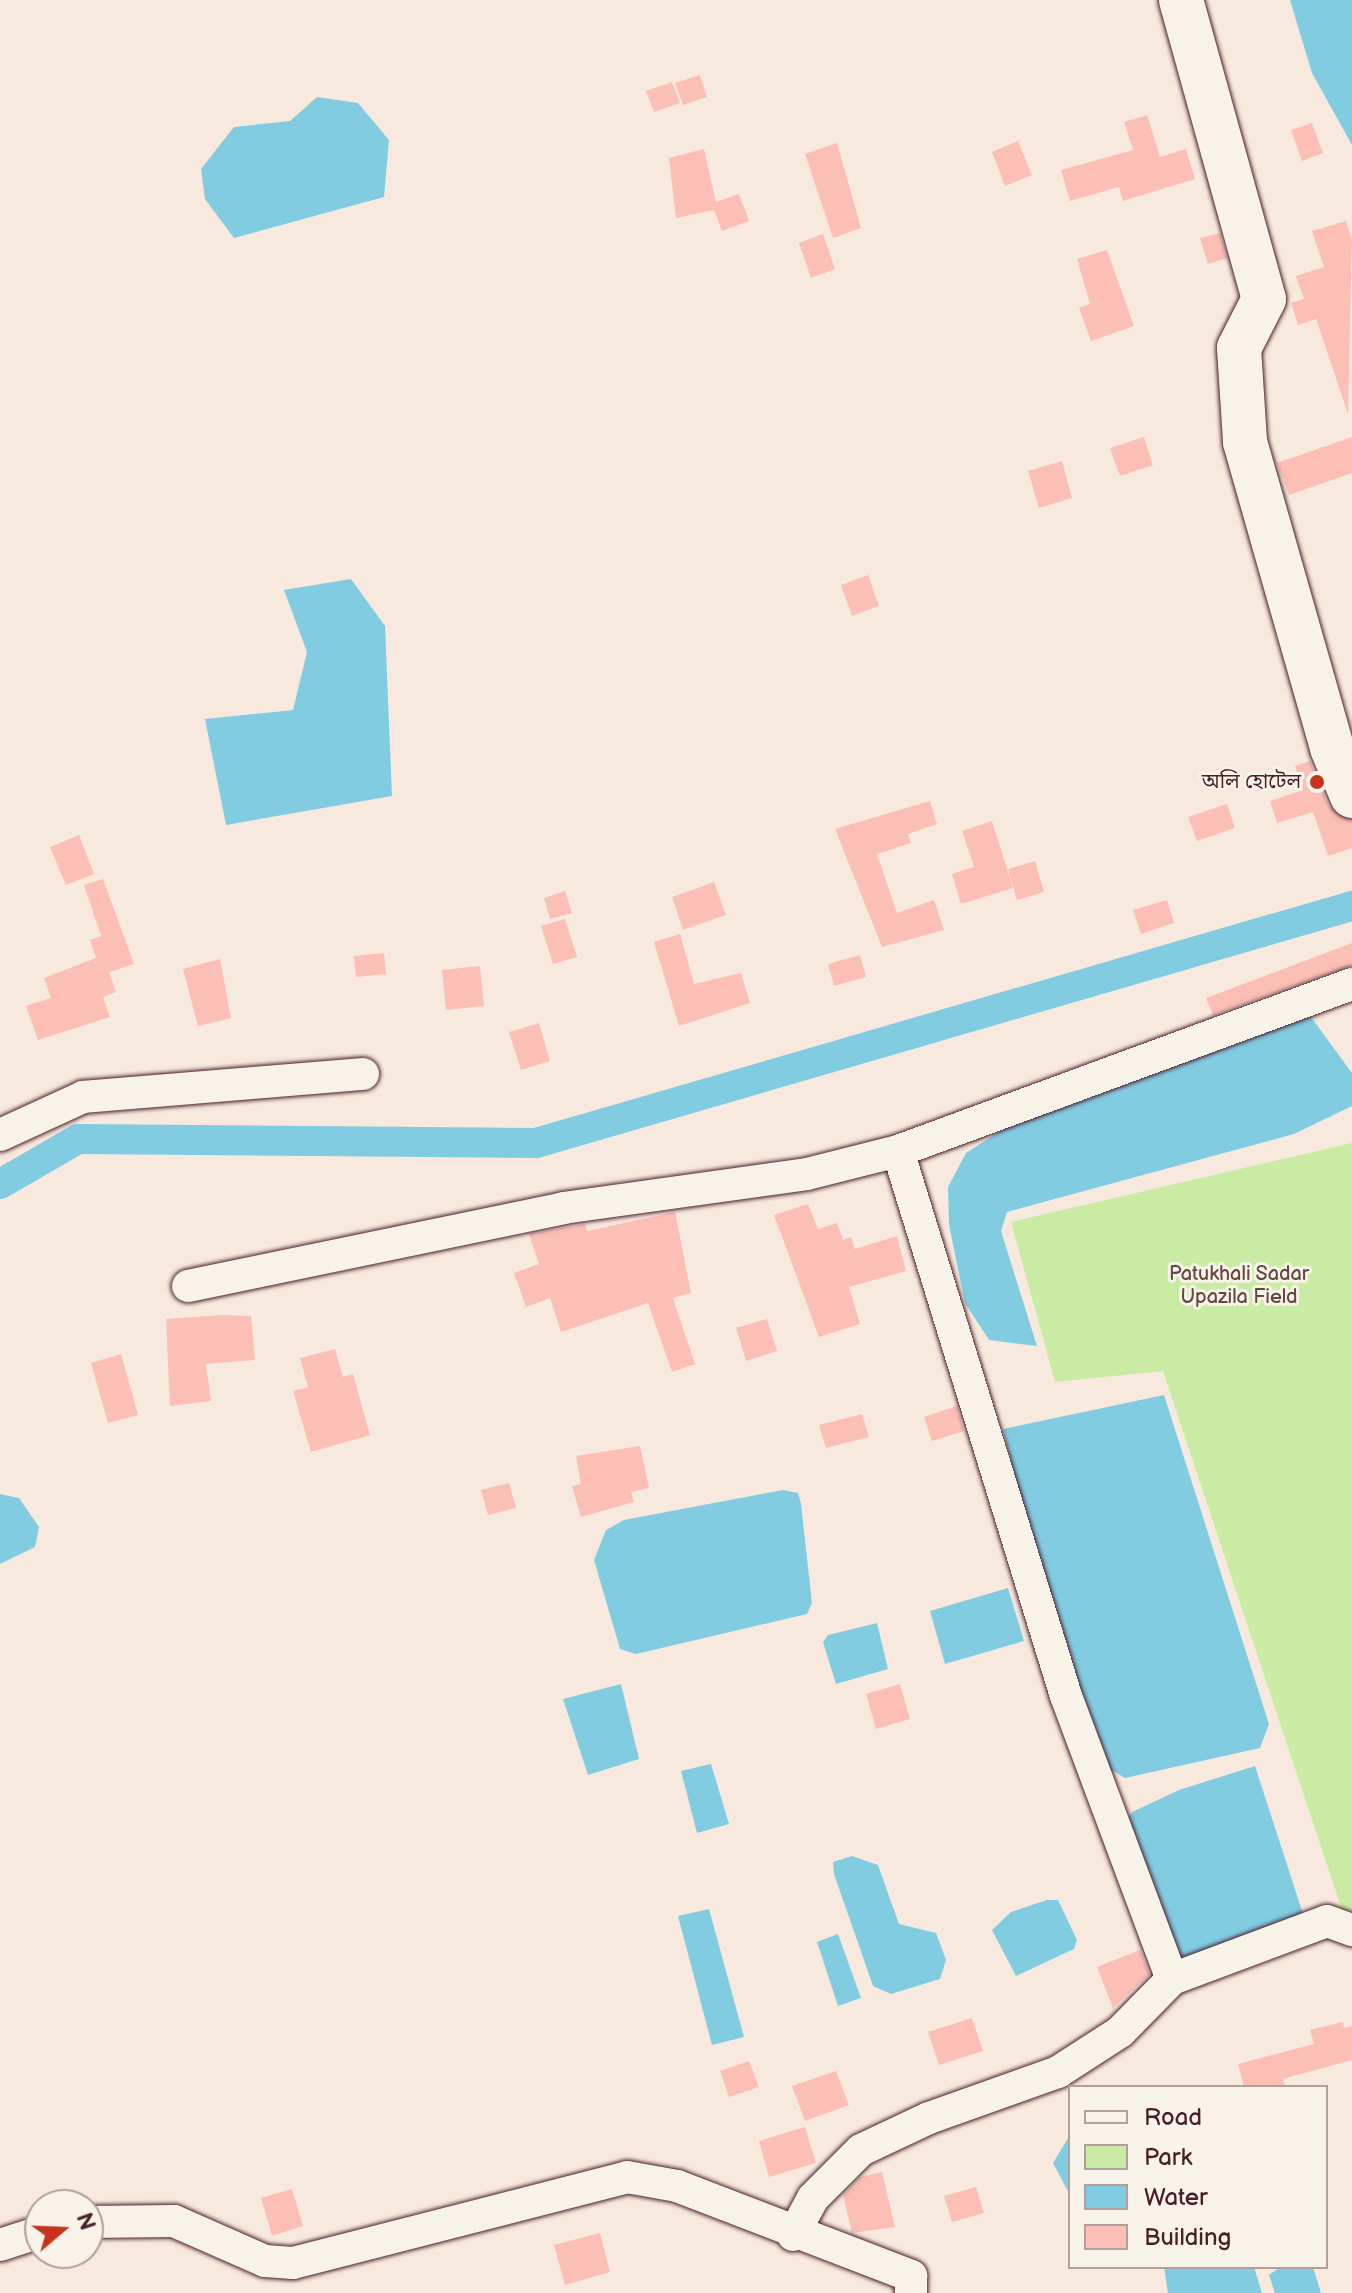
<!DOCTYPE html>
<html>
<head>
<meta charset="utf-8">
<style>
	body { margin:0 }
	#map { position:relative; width:1352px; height:2293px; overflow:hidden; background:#f8e9de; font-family:"Balsamiq Sans","Noto Sans Bengali",sans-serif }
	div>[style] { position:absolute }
	.green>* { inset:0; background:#caeba4 }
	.water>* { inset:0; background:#82cce2 }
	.canal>* { height:30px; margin:-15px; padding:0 15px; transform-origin:15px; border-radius:15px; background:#82cce2 }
	.building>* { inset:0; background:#fbbfb6 }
	.roads { filter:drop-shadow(0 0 2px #4a1f2b) drop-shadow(0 0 2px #4a1f2b) }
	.street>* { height:32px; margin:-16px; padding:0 16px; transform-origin:16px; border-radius:16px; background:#f7f3e8 }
	.secondary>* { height:44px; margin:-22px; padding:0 22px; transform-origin:22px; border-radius:22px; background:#f7f3e8 }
	.dots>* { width:22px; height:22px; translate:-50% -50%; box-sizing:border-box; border:4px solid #f7f3e8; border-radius:50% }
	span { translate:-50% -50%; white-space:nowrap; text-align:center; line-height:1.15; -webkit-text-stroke:6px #f7f3e8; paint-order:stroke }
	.poi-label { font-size:20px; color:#4a1f2b }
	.right { translate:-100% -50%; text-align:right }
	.park-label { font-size:20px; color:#644843 }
	.legend { position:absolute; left:1068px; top:2085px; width:260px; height:184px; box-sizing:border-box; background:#f7f3e8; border:2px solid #b29e9c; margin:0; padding:10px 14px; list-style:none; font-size:24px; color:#4a1f2b }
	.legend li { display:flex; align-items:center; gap:16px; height:40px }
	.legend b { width:40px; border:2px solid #b29e9c }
	.north { position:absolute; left:24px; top:2189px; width:80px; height:80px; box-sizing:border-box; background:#f7f3e8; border:2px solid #b29e9c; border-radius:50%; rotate:71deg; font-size:22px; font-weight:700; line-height:32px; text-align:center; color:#4a1f2b }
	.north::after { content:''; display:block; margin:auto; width:28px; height:36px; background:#c8321e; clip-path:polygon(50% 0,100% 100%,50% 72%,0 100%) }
</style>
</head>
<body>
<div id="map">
	<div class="green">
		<i style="clip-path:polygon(1352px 1143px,1352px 1918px,1344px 1916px,1163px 1371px,1055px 1382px,1011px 1222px)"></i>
	</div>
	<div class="water">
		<i style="clip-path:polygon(1290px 0,1352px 0,1352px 145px,1312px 73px)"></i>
		<i style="clip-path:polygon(317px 97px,358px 103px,389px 140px,384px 197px,234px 238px,205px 199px,201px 169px,234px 127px,290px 121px)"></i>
		<i style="clip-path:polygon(351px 579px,385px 626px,392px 796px,226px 825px,205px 719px,293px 710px,307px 652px,284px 590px)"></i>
		<i style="clip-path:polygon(1308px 1013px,1352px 1073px,1352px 1106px,1294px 1134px,1007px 1212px,1001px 1231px,1037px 1346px,989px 1340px,965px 1303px,949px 1225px,948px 1187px,966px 1153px,1035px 1109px)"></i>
		<i style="clip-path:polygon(1164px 1395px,1269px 1724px,1260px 1748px,1125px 1778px,1103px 1765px,1031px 1542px,1003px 1429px)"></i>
		<i style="clip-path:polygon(783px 1490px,798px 1493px,801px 1504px,812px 1603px,807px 1614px,636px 1654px,620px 1649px,594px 1560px,606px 1530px,624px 1520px)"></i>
		<i style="clip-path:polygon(0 1494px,19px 1498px,39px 1527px,35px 1547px,0 1564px)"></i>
		<i style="clip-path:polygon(1008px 1588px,1024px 1641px,945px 1664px,930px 1611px)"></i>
		<i style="clip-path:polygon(877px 1623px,888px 1669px,836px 1684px,823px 1642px,828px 1635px)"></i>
		<i style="clip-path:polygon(621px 1684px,639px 1759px,588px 1775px,563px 1699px)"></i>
		<i style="clip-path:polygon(711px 1764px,729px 1824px,697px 1833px,681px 1771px)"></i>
		<i style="clip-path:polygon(1255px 1766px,1304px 1917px,1183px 1960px,1174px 1951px,1126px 1821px,1132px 1812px,1179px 1790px)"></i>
		<i style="clip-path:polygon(852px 1856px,878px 1865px,899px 1924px,936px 1933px,946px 1960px,940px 1979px,891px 1994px,873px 1986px,834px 1874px,833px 1862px)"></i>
		<i style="clip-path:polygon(1047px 1900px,1058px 1900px,1077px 1940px,1074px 1949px,1016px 1976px,992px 1930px,1011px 1912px)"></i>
		<i style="clip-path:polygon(709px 1909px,744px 2037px,712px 2045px,678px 1916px)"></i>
		<i style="clip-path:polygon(838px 1934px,861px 1998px,838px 2006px,817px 1942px)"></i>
		<i style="clip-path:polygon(1070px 2135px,1070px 2195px,1053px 2163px)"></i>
		<i style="clip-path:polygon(1164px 2267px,1254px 2267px,1262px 2293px,1168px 2293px)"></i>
		<i style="clip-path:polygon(1280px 2267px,1313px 2267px,1321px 2293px,1275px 2293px,1269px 2275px)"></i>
	</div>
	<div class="canal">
		<i style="left:0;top:1184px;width:90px;rotate:-30deg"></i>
		<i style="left:78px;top:1139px;width:458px;rotate:0.5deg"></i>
		<i style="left:536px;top:1143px;width:850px;rotate:-16.2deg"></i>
	</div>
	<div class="building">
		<i style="clip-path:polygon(700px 75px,707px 97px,683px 105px,675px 83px)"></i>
		<i style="clip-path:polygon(672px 82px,680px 103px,654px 112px,646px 91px)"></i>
		<i style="clip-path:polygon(1147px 115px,1160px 157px,1186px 149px,1195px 179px,1123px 201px,1119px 187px,1070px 201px,1061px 170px,1133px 150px,1124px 122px)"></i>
		<i style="clip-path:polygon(1312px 123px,1323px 153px,1302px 161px,1291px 130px)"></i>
		<i style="clip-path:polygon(1018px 141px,1032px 175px,1005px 186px,992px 152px)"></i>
		<i style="clip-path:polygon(837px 143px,861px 228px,833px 238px,805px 154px)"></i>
		<i style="clip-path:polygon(704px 149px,716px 202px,739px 194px,749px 221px,722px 231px,714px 210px,676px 218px,669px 158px)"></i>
		<i style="clip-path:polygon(1346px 221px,1352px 239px,1348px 414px,1316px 319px,1298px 325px,1291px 303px,1304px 299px,1296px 276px,1324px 267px,1312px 231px)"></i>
		<i style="clip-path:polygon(1220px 233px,1227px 258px,1208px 264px,1200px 238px)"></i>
		<i style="clip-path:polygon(823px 234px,835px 269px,811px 278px,799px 243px)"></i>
		<i style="clip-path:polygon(1107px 250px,1134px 326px,1091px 341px,1079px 308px,1090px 304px,1077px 259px)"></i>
		<i style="clip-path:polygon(1144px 437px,1153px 465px,1120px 476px,1110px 448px)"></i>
		<i style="clip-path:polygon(1352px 437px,1352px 473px,1289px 495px,1277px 463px)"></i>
		<i style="clip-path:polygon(1062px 461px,1072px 498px,1039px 508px,1028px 471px)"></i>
		<i style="clip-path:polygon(868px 575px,879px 606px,852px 616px,841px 585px)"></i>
		<i style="clip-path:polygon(1310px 761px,1329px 806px,1352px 820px,1352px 848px,1328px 856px,1313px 812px,1277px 823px,1270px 801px,1303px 790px,1295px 766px)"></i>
		<i style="clip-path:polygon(930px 801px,937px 824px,908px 834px,911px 843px,877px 854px,897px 913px,934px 900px,944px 930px,882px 947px,835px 829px)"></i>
		<i style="clip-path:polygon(1227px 804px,1235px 828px,1197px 841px,1188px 817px)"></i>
		<i style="clip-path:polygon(992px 821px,1013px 888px,961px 904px,952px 874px,974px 867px,962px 831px)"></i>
		<i style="clip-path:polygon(79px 835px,94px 874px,66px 885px,50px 847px)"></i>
		<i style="clip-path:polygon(1035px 861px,1044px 892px,1017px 900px,1008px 869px)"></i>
		<i style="clip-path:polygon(103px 879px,134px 964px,109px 972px,116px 992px,103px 997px,110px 1017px,38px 1040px,26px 1006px,51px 998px,44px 978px,96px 958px,90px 940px,101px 936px,84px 885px)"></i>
		<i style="clip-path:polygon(714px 882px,726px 915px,683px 930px,672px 897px)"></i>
		<i style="clip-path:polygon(565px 891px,572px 913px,550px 919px,544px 898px)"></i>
		<i style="clip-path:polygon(1167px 900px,1174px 923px,1141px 934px,1133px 910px)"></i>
		<i style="clip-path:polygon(565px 919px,577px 957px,553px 964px,541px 926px)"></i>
		<i style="clip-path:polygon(680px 934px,694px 984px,741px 973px,750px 1003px,679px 1026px,654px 942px)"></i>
		<i style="clip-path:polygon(1352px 943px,1352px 965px,1213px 1015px,1206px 998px)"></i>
		<i style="clip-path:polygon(384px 953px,386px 974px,356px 977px,354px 956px)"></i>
		<i style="clip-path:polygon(860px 955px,866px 977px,834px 986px,828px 964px)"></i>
		<i style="clip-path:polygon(220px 959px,231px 1018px,198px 1026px,183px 969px)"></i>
		<i style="clip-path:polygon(480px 966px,484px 1006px,446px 1010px,442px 970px)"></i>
		<i style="clip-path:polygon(539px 1023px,550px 1061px,521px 1070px,509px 1032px)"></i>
		<i style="clip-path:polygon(808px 1204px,818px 1229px,837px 1223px,843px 1240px,851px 1237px,855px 1249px,897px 1236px,906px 1271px,849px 1287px,860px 1324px,819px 1337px,774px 1215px)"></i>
		<i style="clip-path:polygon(675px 1212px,691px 1293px,673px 1298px,695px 1364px,672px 1372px,648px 1303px,561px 1332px,550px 1298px,526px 1307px,514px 1273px,539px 1264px,529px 1234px,585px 1224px,587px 1231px)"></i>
		<i style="clip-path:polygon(222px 1315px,251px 1316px,255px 1360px,206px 1364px,211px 1401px,170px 1406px,166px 1319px)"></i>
		<i style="clip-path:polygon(767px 1319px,777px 1351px,746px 1361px,736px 1328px)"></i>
		<i style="clip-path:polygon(335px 1349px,343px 1377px,353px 1374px,370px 1435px,311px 1452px,293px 1391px,308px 1387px,300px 1358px)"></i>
		<i style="clip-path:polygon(121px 1354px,138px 1415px,108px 1423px,91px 1363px)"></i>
		<i style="clip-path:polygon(957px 1406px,964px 1431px,932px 1441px,924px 1417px)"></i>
		<i style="clip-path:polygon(862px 1414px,869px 1437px,826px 1448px,819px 1425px)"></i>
		<i style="clip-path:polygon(640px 1446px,649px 1488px,631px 1492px,634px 1502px,581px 1517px,572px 1486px,581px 1484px,576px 1456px)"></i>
		<i style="clip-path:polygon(509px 1483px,516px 1508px,488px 1515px,481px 1490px)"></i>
		<i style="clip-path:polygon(900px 1684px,910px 1719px,876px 1729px,866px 1694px)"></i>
		<i style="clip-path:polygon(1140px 1950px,1150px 1974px,1113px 2008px,1097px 1967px)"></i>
		<i style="clip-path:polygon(972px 2018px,983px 2051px,939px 2065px,928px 2032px)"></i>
		<i style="clip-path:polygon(1343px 2022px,1344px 2028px,1352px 2026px,1352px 2060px,1283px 2079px,1285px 2087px,1244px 2087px,1238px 2064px,1314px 2044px,1310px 2030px)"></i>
		<i style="clip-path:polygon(749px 2061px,759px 2087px,729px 2097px,720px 2071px)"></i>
		<i style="clip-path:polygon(836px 2071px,849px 2105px,805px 2121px,792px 2086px)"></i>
		<i style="clip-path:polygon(805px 2127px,816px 2163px,769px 2177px,759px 2141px)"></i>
		<i style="clip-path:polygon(882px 2172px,895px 2227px,852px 2233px,843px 2195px,860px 2177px)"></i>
		<i style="clip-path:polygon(976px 2187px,984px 2213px,952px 2222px,944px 2196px)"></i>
		<i style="clip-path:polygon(292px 2189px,303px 2226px,272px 2236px,261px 2198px)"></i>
		<i style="clip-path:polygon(600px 2233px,610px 2272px,565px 2285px,554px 2245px)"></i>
	</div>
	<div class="roads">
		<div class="street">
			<i style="left:0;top:1135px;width:91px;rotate:-24.6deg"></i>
			<i style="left:83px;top:1097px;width:281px;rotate:-4.7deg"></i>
			<i style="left:898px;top:1151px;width:570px;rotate:72.87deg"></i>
			<i style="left:1066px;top:1696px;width:302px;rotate:69.5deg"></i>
			<i style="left:188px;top:1286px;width:383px;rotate:-11.7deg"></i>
			<i style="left:563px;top:1208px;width:246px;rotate:-7.9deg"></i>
			<i style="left:807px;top:1174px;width:94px;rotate:-14.2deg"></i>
			<i style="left:898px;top:1151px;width:484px;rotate:-20.2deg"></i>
			<i style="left:88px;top:2222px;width:86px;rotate:-0.7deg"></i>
			<i style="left:174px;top:2221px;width:99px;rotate:23.7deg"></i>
			<i style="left:265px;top:2261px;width:28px;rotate:4deg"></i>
			<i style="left:293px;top:2263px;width:345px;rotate:-14.4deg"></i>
			<i style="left:627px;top:2177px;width:51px;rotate:10.2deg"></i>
			<i style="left:677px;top:2186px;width:251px;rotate:21deg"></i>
			<i style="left:911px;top:2276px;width:17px;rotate:90deg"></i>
			<i style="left:793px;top:2235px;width:42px;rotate:-61.6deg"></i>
			<i style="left:813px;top:2198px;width:68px;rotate:-45deg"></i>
			<i style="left:861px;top:2150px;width:75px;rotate:-25.2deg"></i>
			<i style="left:929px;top:2118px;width:137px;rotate:-19.6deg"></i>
			<i style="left:1058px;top:2072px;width:74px;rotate:-32.8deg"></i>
			<i style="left:1120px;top:2032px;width:74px;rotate:-45.5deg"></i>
			<i style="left:1172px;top:1979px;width:165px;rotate:-20.5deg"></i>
			<i style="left:1327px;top:1921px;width:27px;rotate:20deg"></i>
			<i style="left:0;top:2245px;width:42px;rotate:-18deg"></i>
		</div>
		<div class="secondary">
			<i style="left:1181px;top:0;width:310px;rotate:74.5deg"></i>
			<i style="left:1264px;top:299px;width:55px;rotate:117deg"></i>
			<i style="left:1239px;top:348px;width:94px;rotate:86.3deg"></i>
			<i style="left:1245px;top:442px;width:318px;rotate:74.1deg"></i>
			<i style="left:1332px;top:748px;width:52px;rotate:67.4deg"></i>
		</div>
	</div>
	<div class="dots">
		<i style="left:1317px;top:782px;background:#c8321e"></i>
	</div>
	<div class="poi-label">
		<span class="right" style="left:1301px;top:782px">অলি হোটেল</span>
	</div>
	<div class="park-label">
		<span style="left:1239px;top:1286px">Patukhali Sadar<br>Upazila Field</span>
	</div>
	<ul class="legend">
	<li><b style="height:10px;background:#f7f3e8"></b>Road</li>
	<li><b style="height:22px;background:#caeba4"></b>Park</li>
	<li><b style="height:22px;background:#82cce2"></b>Water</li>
	<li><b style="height:22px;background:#fbbfb6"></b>Building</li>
	</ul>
	<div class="north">N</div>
</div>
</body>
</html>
